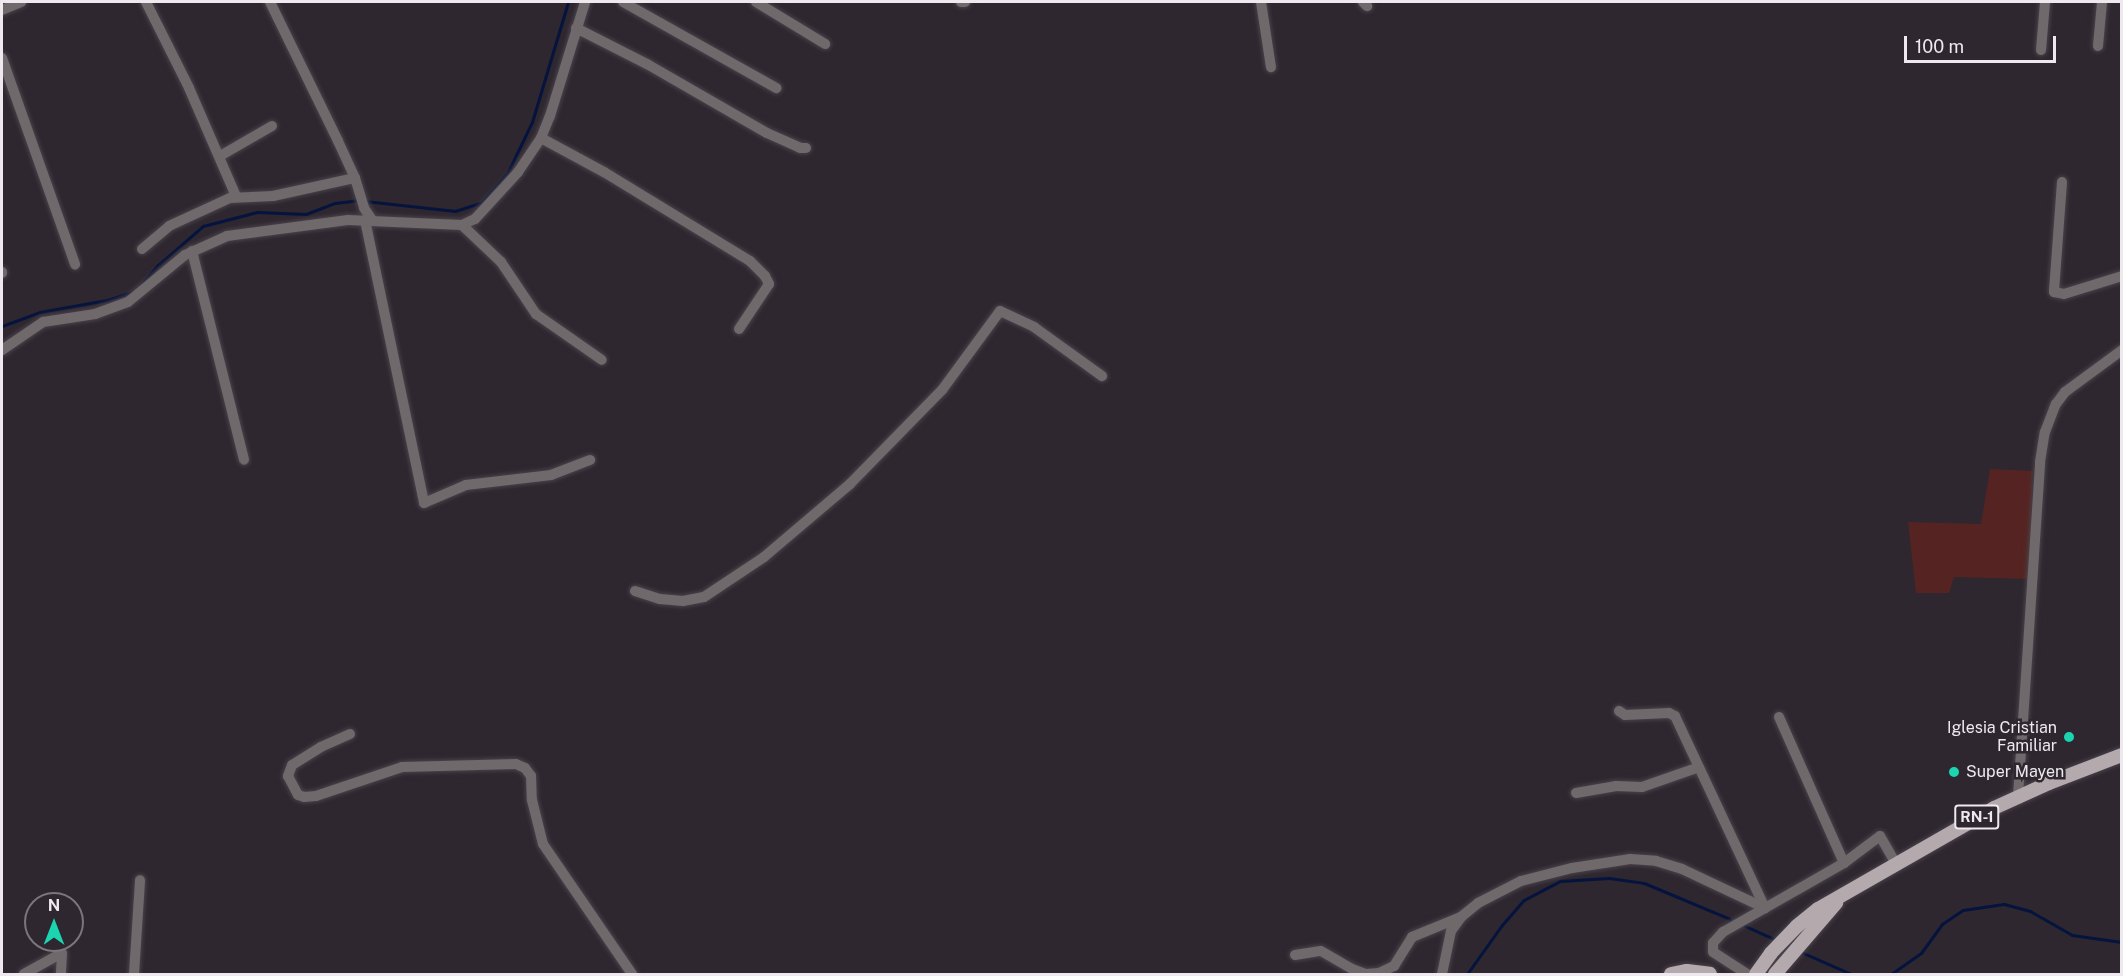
<!DOCTYPE html>
<html>
<head>
<meta charset="utf-8">
<style>
	body { margin:0 }
	#map { position:relative; width:2123px; height:976px; overflow:hidden; background:#2e272f; font-family:"Public Sans",sans-serif }
	div>[style] { position:absolute }
	.green>* { inset:0; background:#552422 }
	.stream>* { height:3px; margin:-1.5px; padding:0 1.5px; transform-origin:1.5px; border-radius:1.5px; background:#05143e }
	.roads { filter:drop-shadow(0 0 2px #49424a) drop-shadow(0 0 2px #49424a) }
	.minor>* { height:10px; margin:-5px; padding:0 5px; transform-origin:5px; border-radius:5px; background:#6f696b }
	.major>* { height:14px; margin:-7px; padding:0 7px; transform-origin:7px; border-radius:7px; background:#b4a9ad }
	.dots>* { width:16px; height:16px; translate:-50% -50%; box-sizing:border-box; border:3px solid #2e272f; border-radius:50% }
	span { translate:-50% -50%; white-space:nowrap; text-align:center; line-height:1.15; -webkit-text-stroke:5px #2e272f; paint-order:stroke }
	.shield-label span { padding:2px 4px; background:#2e272f; border:2px solid; border-radius:4px; -webkit-text-stroke-width:0 }
	.shield-label { font-size:15px; color:#eee9ef; font-weight:700 }
	.poi-label { font-size:16px; color:#eee9ef }
	.right { translate:-100% -50%; text-align:right }
	.left { translate:0 -50%; text-align:left }
	.frame { position:absolute; inset:0; border:3px solid #eee9ef; pointer-events:none }
	.north { position:absolute; left:24px; top:892px; width:60px; height:60px; box-sizing:border-box; background:#2e272f; border:2px solid #7b757c; border-radius:50%; rotate:0deg; font-size:16px; font-weight:700; line-height:24px; text-align:center; color:#eee9ef }
	.north::after { content:''; display:block; margin:auto; width:21px; height:27px; background:#1bd5b1; clip-path:polygon(50% 0,100% 100%,50% 72%,0 100%) }
	.scale { position:absolute; left:1904px; top:36px; width:152px; height:27px; box-sizing:border-box; border:3px solid #eee9ef; border-top:0; padding-left:8px; font-size:18px; line-height:21px; white-space:nowrap; color:#eee9ef; -webkit-text-stroke:4px #2e272f; paint-order:stroke }
</style>
</head>
<body>
<div id="map">
	<div class="green">
		<i style="clip-path:polygon(1990px 469px,2033px 471px,2029px 579px,1954px 577px,1949px 593px,1916px 593px,1908px 522px,1981px 524px)"></i>
	</div>
	<div class="stream">
		<i style="left:365px;top:201px;width:91px;rotate:6.3deg"></i>
		<i style="left:455px;top:211px;width:28px;rotate:-18deg"></i>
		<i style="left:482px;top:202px;width:40px;rotate:-49deg"></i>
		<i style="left:508px;top:172px;width:55px;rotate:-64.4deg"></i>
		<i style="left:532px;top:122px;width:125px;rotate:-73.3deg"></i>
		<i style="left:141px;top:285px;width:26px;rotate:-50deg"></i>
		<i style="left:158px;top:265px;width:60px;rotate:-40.9deg"></i>
		<i style="left:203px;top:226px;width:56px;rotate:-14.5deg"></i>
		<i style="left:257px;top:212px;width:49px;rotate:2.3deg"></i>
		<i style="left:306px;top:214px;width:31px;rotate:-21deg"></i>
		<i style="left:335px;top:203px;width:23px;rotate:-7deg"></i>
		<i style="left:2px;top:326px;width:40px;rotate:-20.2deg"></i>
		<i style="left:40px;top:312px;width:68px;rotate:-10.2deg"></i>
		<i style="left:107px;top:300px;width:32px;rotate:-18deg"></i>
		<i style="left:1745px;top:926px;width:34px;rotate:24deg"></i>
		<i style="left:1801px;top:952px;width:55px;rotate:23.7deg"></i>
		<i style="left:1467px;top:974px;width:60px;rotate:-54.5deg"></i>
		<i style="left:1502px;top:925px;width:33px;rotate:-49deg"></i>
		<i style="left:1524px;top:900px;width:41px;rotate:-27.8deg"></i>
		<i style="left:1560px;top:881px;width:49px;rotate:-3.5deg"></i>
		<i style="left:1609px;top:878px;width:35px;rotate:8deg"></i>
		<i style="left:1644px;top:883px;width:93px;rotate:22.7deg"></i>
		<i style="left:1891px;top:974px;width:37px;rotate:-35deg"></i>
		<i style="left:1921px;top:953px;width:36px;rotate:-54deg"></i>
		<i style="left:1942px;top:924px;width:25px;rotate:-34deg"></i>
		<i style="left:1963px;top:910px;width:41px;rotate:-8.3deg"></i>
		<i style="left:2004px;top:904px;width:27px;rotate:15deg"></i>
		<i style="left:2030px;top:911px;width:48px;rotate:29.7deg"></i>
		<i style="left:2072px;top:935px;width:50px;rotate:8deg"></i>
	</div>
	<div class="roads">
		<div class="minor">
			<i style="left:146px;top:2px;width:96px;rotate:63.4deg"></i>
			<i style="left:189px;top:88px;width:118px;rotate:66.5deg"></i>
			<i style="left:270px;top:2px;width:155px;rotate:63.9deg"></i>
			<i style="left:338px;top:141px;width:41px;rotate:65.3deg"></i>
			<i style="left:355px;top:178px;width:31px;rotate:73deg"></i>
			<i style="left:364px;top:208px;width:14px;rotate:56deg"></i>
			<i style="left:623px;top:2px;width:176px;rotate:29.3deg"></i>
			<i style="left:756px;top:2px;width:81px;rotate:31.3deg"></i>
			<i style="left:961px;top:2px;width:4px"></i>
			<i style="left:1261px;top:2px;width:66px;rotate:81.3deg"></i>
			<i style="left:1363px;top:2px;width:6px;rotate:45deg"></i>
			<i style="left:2px;top:10px;width:21px;rotate:-23deg"></i>
			<i style="left:576px;top:28px;width:80px;rotate:26.9deg"></i>
			<i style="left:647px;top:64px;width:138px;rotate:29.9deg"></i>
			<i style="left:767px;top:133px;width:36px;rotate:24deg"></i>
			<i style="left:800px;top:148px;width:6px"></i>
			<i style="left:2098px;top:46px;width:44px;rotate:-84.8deg"></i>
			<i style="left:2041px;top:50px;width:48px;rotate:-85.2deg"></i>
			<i style="left:2px;top:58px;width:219px;rotate:70.5deg"></i>
			<i style="left:541px;top:138px;width:72px;rotate:28.4deg"></i>
			<i style="left:604px;top:172px;width:171px;rotate:31.4deg"></i>
			<i style="left:750px;top:261px;width:21px;rotate:45deg"></i>
			<i style="left:765px;top:276px;width:9px;rotate:63deg"></i>
			<i style="left:769px;top:284px;width:54px;rotate:123.7deg"></i>
			<i style="left:220px;top:156px;width:60px;rotate:-30deg"></i>
			<i style="left:2062px;top:182px;width:110px;rotate:94.2deg"></i>
			<i style="left:2054px;top:292px;width:10px;rotate:11deg"></i>
			<i style="left:2064px;top:294px;width:61px;rotate:-17.2deg"></i>
			<i style="left:365px;top:220px;width:289px;rotate:78.2deg"></i>
			<i style="left:424px;top:503px;width:46px;rotate:-23.2deg"></i>
			<i style="left:466px;top:485px;width:86px;rotate:-6.7deg"></i>
			<i style="left:551px;top:475px;width:42px;rotate:-21deg"></i>
			<i style="left:462px;top:225px;width:54px;rotate:43.5deg"></i>
			<i style="left:501px;top:262px;width:63px;rotate:56.1deg"></i>
			<i style="left:536px;top:314px;width:80px;rotate:34.9deg"></i>
			<i style="left:142px;top:249px;width:35px;rotate:-40deg"></i>
			<i style="left:169px;top:226px;width:67px;rotate:-24.7deg"></i>
			<i style="left:230px;top:198px;width:43px;rotate:-2.7deg"></i>
			<i style="left:273px;top:196px;width:84px;rotate:-12.4deg"></i>
			<i style="left:192px;top:251px;width:215px;rotate:76deg"></i>
			<i style="left:2px;top:272px;width:1px;rotate:90deg"></i>
			<i style="left:2px;top:350px;width:50px;rotate:-34.3deg"></i>
			<i style="left:43px;top:322px;width:53px;rotate:-8.7deg"></i>
			<i style="left:95px;top:314px;width:35px;rotate:-20deg"></i>
			<i style="left:128px;top:302px;width:74px;rotate:-39.5deg"></i>
			<i style="left:185px;top:255px;width:46px;rotate:-24.3deg"></i>
			<i style="left:227px;top:236px;width:122px;rotate:-7.5deg"></i>
			<i style="left:348px;top:220px;width:114px;rotate:2.5deg"></i>
			<i style="left:462px;top:225px;width:14px;rotate:-25deg"></i>
			<i style="left:475px;top:219px;width:64px;rotate:-47.5deg"></i>
			<i style="left:518px;top:172px;width:41px;rotate:-55.9deg"></i>
			<i style="left:541px;top:138px;width:24px;rotate:-68deg"></i>
			<i style="left:550px;top:116px;width:119px;rotate:-72.9deg"></i>
			<i style="left:635px;top:591px;width:26px;rotate:18deg"></i>
			<i style="left:660px;top:599px;width:23px;rotate:5deg"></i>
			<i style="left:683px;top:601px;width:21px;rotate:-11deg"></i>
			<i style="left:704px;top:597px;width:72px;rotate:-33.7deg"></i>
			<i style="left:764px;top:557px;width:113px;rotate:-40.3deg"></i>
			<i style="left:850px;top:484px;width:132px;rotate:-45.6deg"></i>
			<i style="left:942px;top:390px;width:98px;rotate:-53.7deg"></i>
			<i style="left:1000px;top:311px;width:38px;rotate:25deg"></i>
			<i style="left:1034px;top:327px;width:84px;rotate:35.8deg"></i>
			<i style="left:1619px;top:711px;width:7px;rotate:34deg"></i>
			<i style="left:1625px;top:715px;width:44px;rotate:-2.6deg"></i>
			<i style="left:1669px;top:713px;width:7px;rotate:27deg"></i>
			<i style="left:1675px;top:716px;width:212px;rotate:64.9deg"></i>
			<i style="left:1779px;top:717px;width:160px;rotate:66deg"></i>
			<i style="left:350px;top:734px;width:32px;rotate:156deg"></i>
			<i style="left:321px;top:747px;width:34px;rotate:148deg"></i>
			<i style="left:292px;top:765px;width:12px;rotate:110deg"></i>
			<i style="left:288px;top:776px;width:21px;rotate:62deg"></i>
			<i style="left:298px;top:795px;width:6px;rotate:18deg"></i>
			<i style="left:304px;top:797px;width:12px;rotate:-5deg"></i>
			<i style="left:316px;top:796px;width:91px;rotate:-18.6deg"></i>
			<i style="left:402px;top:767px;width:114px;rotate:-1.5deg"></i>
			<i style="left:516px;top:764px;width:10px;rotate:24deg"></i>
			<i style="left:525px;top:768px;width:10px;rotate:53deg"></i>
			<i style="left:531px;top:776px;width:24px;rotate:88deg"></i>
			<i style="left:532px;top:800px;width:45px;rotate:76deg"></i>
			<i style="left:543px;top:844px;width:158px;rotate:55.6deg"></i>
			<i style="left:1576px;top:793px;width:41px;rotate:-9.9deg"></i>
			<i style="left:1616px;top:786px;width:26px;rotate:2deg"></i>
			<i style="left:1642px;top:787px;width:60px;rotate:-19.3deg"></i>
			<i style="left:2018px;top:796px;width:335px;rotate:-86.2deg"></i>
			<i style="left:2040px;top:462px;width:30px;rotate:-81deg"></i>
			<i style="left:2045px;top:432px;width:30px;rotate:-69deg"></i>
			<i style="left:2056px;top:404px;width:15px;rotate:-53deg"></i>
			<i style="left:2065px;top:392px;width:71px;rotate:-36.4deg"></i>
			<i style="left:1295px;top:955px;width:26px;rotate:-9deg"></i>
			<i style="left:1321px;top:951px;width:36px;rotate:30deg"></i>
			<i style="left:1352px;top:969px;width:15px;rotate:20deg"></i>
			<i style="left:1366px;top:974px;width:13px;rotate:-4deg"></i>
			<i style="left:1379px;top:973px;width:17px;rotate:-25deg"></i>
			<i style="left:1394px;top:966px;width:34px;rotate:-58deg"></i>
			<i style="left:1412px;top:937px;width:53px;rotate:-22.2deg"></i>
			<i style="left:24px;top:974px;width:43px;rotate:-28.9deg"></i>
			<i style="left:62px;top:953px;width:21px;rotate:93deg"></i>
			<i style="left:134px;top:974px;width:94px;rotate:-86.3deg"></i>
			<i style="left:1442px;top:974px;width:44px;rotate:-78.2deg"></i>
			<i style="left:1451px;top:931px;width:17px;rotate:-54deg"></i>
			<i style="left:1461px;top:917px;width:22px;rotate:-39deg"></i>
			<i style="left:1478px;top:903px;width:48px;rotate:-27.1deg"></i>
			<i style="left:1521px;top:881px;width:53px;rotate:-14.3deg"></i>
			<i style="left:1572px;top:868px;width:59px;rotate:-8.8deg"></i>
			<i style="left:1630px;top:859px;width:26px;rotate:4deg"></i>
			<i style="left:1656px;top:861px;width:27px;rotate:17deg"></i>
			<i style="left:1682px;top:869px;width:92px;rotate:25.2deg"></i>
			<i style="left:1747px;top:974px;width:40px;rotate:-147.1deg"></i>
			<i style="left:1713px;top:952px;width:9px;rotate:-90deg"></i>
			<i style="left:1713px;top:943px;width:15px;rotate:-48deg"></i>
			<i style="left:1723px;top:932px;width:139px;rotate:-29.7deg"></i>
			<i style="left:1844px;top:863px;width:45px;rotate:-36.9deg"></i>
			<i style="left:1880px;top:836px;width:32px;rotate:60deg"></i>
		</div>
		<div class="major">
			<i style="left:1671px;top:974px;width:16px;rotate:-11deg"></i>
			<i style="left:1687px;top:971px;width:23px;rotate:7deg"></i>
			<i style="left:1756px;top:974px;width:26px;rotate:-54deg"></i>
			<i style="left:1771px;top:953px;width:37px;rotate:-46deg"></i>
			<i style="left:1797px;top:926px;width:27px;rotate:-39deg"></i>
			<i style="left:1818px;top:909px;width:203px;rotate:-29.8deg"></i>
			<i style="left:1994px;top:808px;width:60px;rotate:-24.4deg"></i>
			<i style="left:2049px;top:783px;width:78px;rotate:-21deg"></i>
			<i style="left:1775px;top:974px;width:94px;rotate:-49.3deg"></i>
		</div>
	</div>
	<div class="dots">
		<i style="left:2069px;top:737px;background:#1bd5b1"></i>
		<i style="left:1954px;top:772px;background:#1bd5b1"></i>
	</div>
	<div class="shield-label">
		<span style="left:1977px;top:817px">RN-1</span>
	</div>
	<div class="poi-label">
		<span class="right" style="left:2057px;top:737px">Iglesia Cristian<br>Familiar</span>
		<span class="left" style="left:1966px;top:772px">Super Mayen</span>
	</div>
	<div class="frame"></div>
	<div class="north">N</div>
	<div class="scale">100 m</div>
</div>
</body>
</html>
